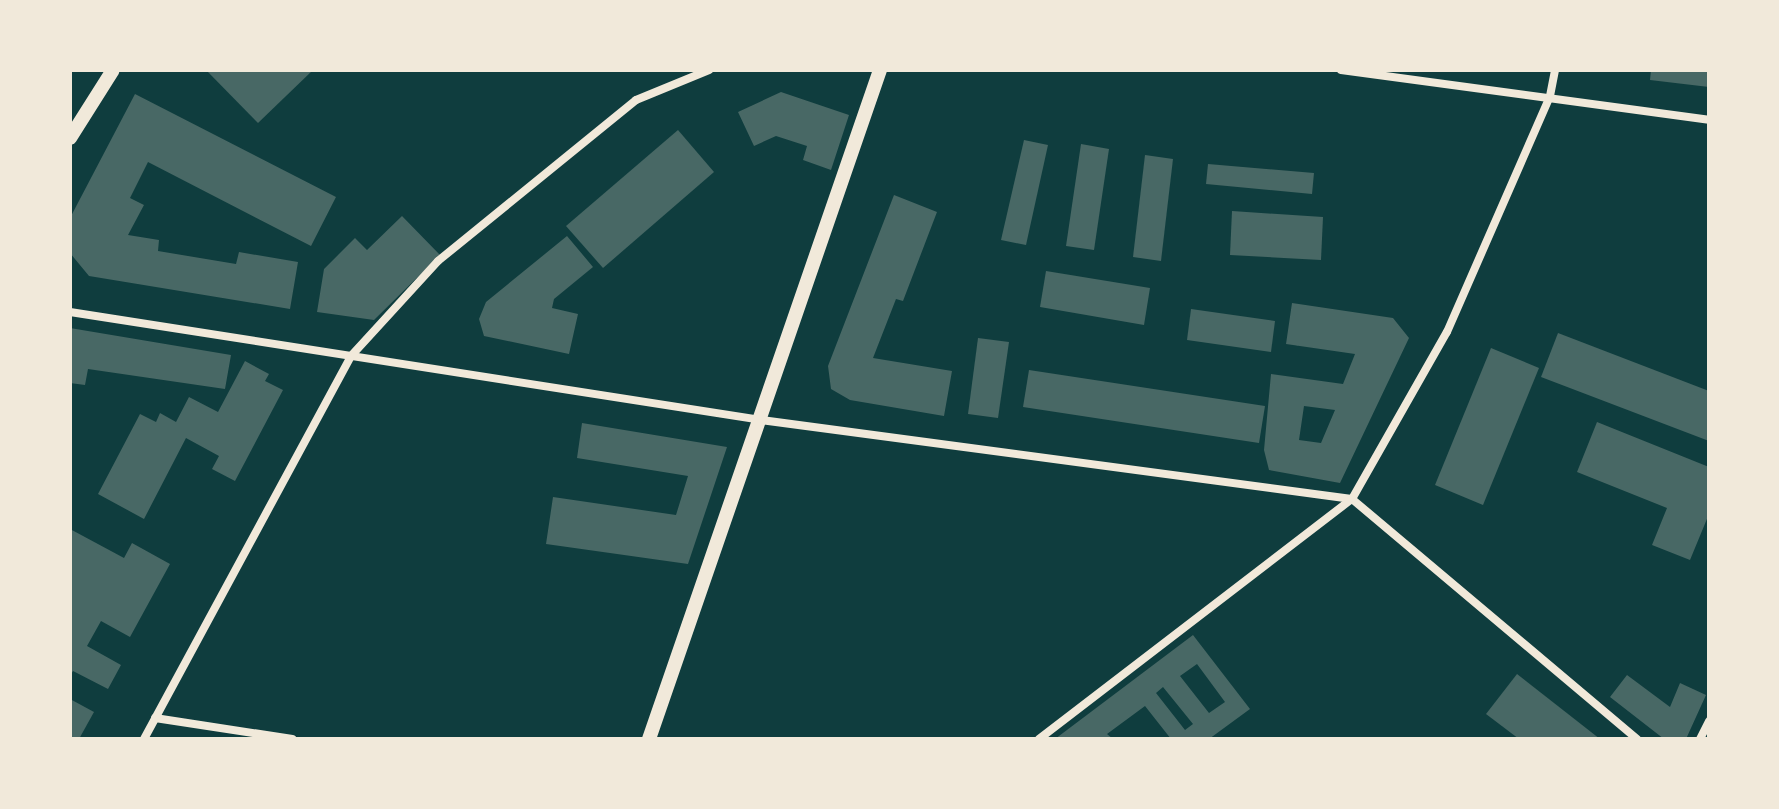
<!DOCTYPE html>
<html>
<head>
<meta charset="utf-8">
<style>
	body { margin:0 }
	#map { position:relative; width:1779px; height:809px; overflow:hidden; background:#0f3d3e; font-family:Lato,sans-serif }
	div>[style] { position:absolute }
	.building>* { inset:0; background:#486865 }
	.minor>* { height:8px; margin:-4px; padding:0 4px; transform-origin:4px; border-radius:4px; background:#f1e9da }
	.tertiary>* { height:14px; margin:-7px; padding:0 7px; transform-origin:7px; border-radius:7px; background:#f1e9da }
	span { translate:-50% -50%; white-space:nowrap; text-align:center; line-height:1.15; -webkit-text-stroke:6px #f1e9da; paint-order:stroke }
	.frame { position:absolute; inset:0; border:72px solid #f1e9da; pointer-events:none }
</style>
</head>
<body>
<div id="map">
	<div class="building">
		<i style="clip-path:polygon(206px 70px,313px 70px,258px 123px)"></i>
		<i style="clip-path:polygon(1651px 70px,1709px 70px,1709px 87px,1650px 80px)"></i>
		<i style="clip-path:polygon(781px 92px,849px 115px,831px 170px,803px 160px,807px 146px,776px 136px,754px 146px,738px 112px)"></i>
		<i style="clip-path:polygon(135px 94px,336px 197px,311px 246px,148px 162px,130px 198px,144px 205px,128px 235px,159px 240px,158px 251px,236px 264px,239px 252px,298px 262px,290px 309px,89px 276px,70px 253px,70px 218px)"></i>
		<i style="clip-path:polygon(678px 130px,714px 172px,603px 268px,566px 226px)"></i>
		<i style="clip-path:polygon(1024px 140px,1048px 145px,1026px 245px,1001px 240px)"></i>
		<i style="clip-path:polygon(1081px 144px,1109px 149px,1094px 250px,1066px 246px)"></i>
		<i style="clip-path:polygon(1145px 155px,1173px 159px,1161px 261px,1133px 257px)"></i>
		<i style="clip-path:polygon(1208px 164px,1314px 173px,1312px 194px,1206px 184px)"></i>
		<i style="clip-path:polygon(894px 195px,937px 212px,903px 301px,896px 299px,873px 358px,952px 371px,944px 416px,850px 400px,831px 389px,828px 366px)"></i>
		<i style="clip-path:polygon(1232px 211px,1323px 217px,1321px 260px,1230px 255px)"></i>
		<i style="clip-path:polygon(402px 216px,440px 255px,374px 320px,317px 312px,324px 269px,355px 238px,367px 250px)"></i>
		<i style="clip-path:polygon(567px 236px,593px 267px,554px 299px,552px 308px,578px 314px,569px 354px,484px 336px,479px 319px,486px 302px)"></i>
		<i style="clip-path:polygon(1046px 271px,1150px 288px,1144px 325px,1040px 307px)"></i>
		<i style="clip-path:polygon(evenodd,1292px 303px,1393px 318px,1409px 338px,1340px 483px,1269px 470px,1264px 450px,1271px 374px,1343px 384px,1355px 354px,1286px 344px,1292px 303px,1304px 406px,1335px 410px,1321px 443px,1299px 440px,1304px 406px)"></i>
		<i style="clip-path:polygon(1191px 309px,1275px 321px,1271px 352px,1187px 340px)"></i>
		<i style="clip-path:polygon(70px 328px,231px 355px,225px 389px,88px 369px,85px 385px,70px 383px)"></i>
		<i style="clip-path:polygon(1558px 333px,1709px 391px,1709px 441px,1541px 377px)"></i>
		<i style="clip-path:polygon(978px 338px,1009px 342px,998px 418px,968px 414px)"></i>
		<i style="clip-path:polygon(1491px 348px,1539px 368px,1483px 505px,1435px 485px)"></i>
		<i style="clip-path:polygon(245px 361px,269px 374px,265px 381px,283px 390px,235px 481px,212px 469px,219px 456px,186px 438px,144px 519px,98px 494px,140px 414px,156px 422px,160px 413px,176px 422px,189px 397px,218px 412px)"></i>
		<i style="clip-path:polygon(1029px 370px,1265px 406px,1259px 443px,1023px 407px)"></i>
		<i style="clip-path:polygon(1597px 422px,1709px 467px,1709px 514px,1690px 560px,1652px 545px,1667px 508px,1577px 472px)"></i>
		<i style="clip-path:polygon(582px 423px,727px 447px,688px 564px,546px 544px,553px 497px,676px 515px,688px 476px,577px 458px)"></i>
		<i style="clip-path:polygon(70px 529px,124px 558px,132px 543px,170px 564px,130px 637px,101px 621px,87px 646px,121px 665px,108px 689px,73px 671px,70px 676px)"></i>
		<i style="clip-path:polygon(evenodd,1193px 635px,1250px 709px,1209px 739px,1171px 739px,1145px 706px,1107px 734px,1113px 739px,1055px 739px,1193px 635px,1197px 664px,1225px 702px,1209px 713px,1180px 676px,1197px 664px,1193px 635px,1163px 687px,1193px 724px,1185px 730px,1156px 693px,1163px 687px)"></i>
		<i style="clip-path:polygon(1517px 674px,1600px 739px,1519px 739px,1486px 714px)"></i>
		<i style="clip-path:polygon(1627px 675px,1670px 707px,1680px 683px,1706px 695px,1686px 739px,1664px 739px,1610px 697px)"></i>
		<i style="clip-path:polygon(70px 699px,94px 712px,79px 739px,70px 739px)"></i>
	</div>
	<div class="minor">
		<i style="left:1341px;top:70px;width:371px;rotate:7.7deg"></i>
		<i style="left:70px;top:312px;width:699px;rotate:8.88deg"></i>
		<i style="left:761px;top:420px;width:596px;rotate:7.61deg"></i>
		<i style="left:1352px;top:499px;width:373px;rotate:40.1deg"></i>
		<i style="left:155px;top:718px;width:139px;rotate:8.7deg"></i>
		<i style="left:144px;top:739px;width:435px;rotate:-61.6deg"></i>
		<i style="left:351px;top:356px;width:129px;rotate:-47.5deg"></i>
		<i style="left:438px;top:261px;width:255px;rotate:-39.1deg"></i>
		<i style="left:636px;top:100px;width:79px;rotate:-22.3deg"></i>
		<i style="left:1039px;top:739px;width:394px;rotate:-37.5deg"></i>
		<i style="left:1352px;top:499px;width:192px;rotate:-60.4deg"></i>
		<i style="left:1447px;top:332px;width:257px;rotate:-66.4deg"></i>
		<i style="left:1550px;top:96px;width:26px;rotate:-79deg"></i>
		<i style="left:1700px;top:739px;width:20px;rotate:-63deg"></i>
	</div>
	<div class="tertiary">
		<i style="left:70px;top:138px;width:80px;rotate:-57.7deg"></i>
		<i style="left:649px;top:739px;width:708px;rotate:-70.95deg"></i>
	</div>
	<div class="frame"></div>
</div>
</body>
</html>
